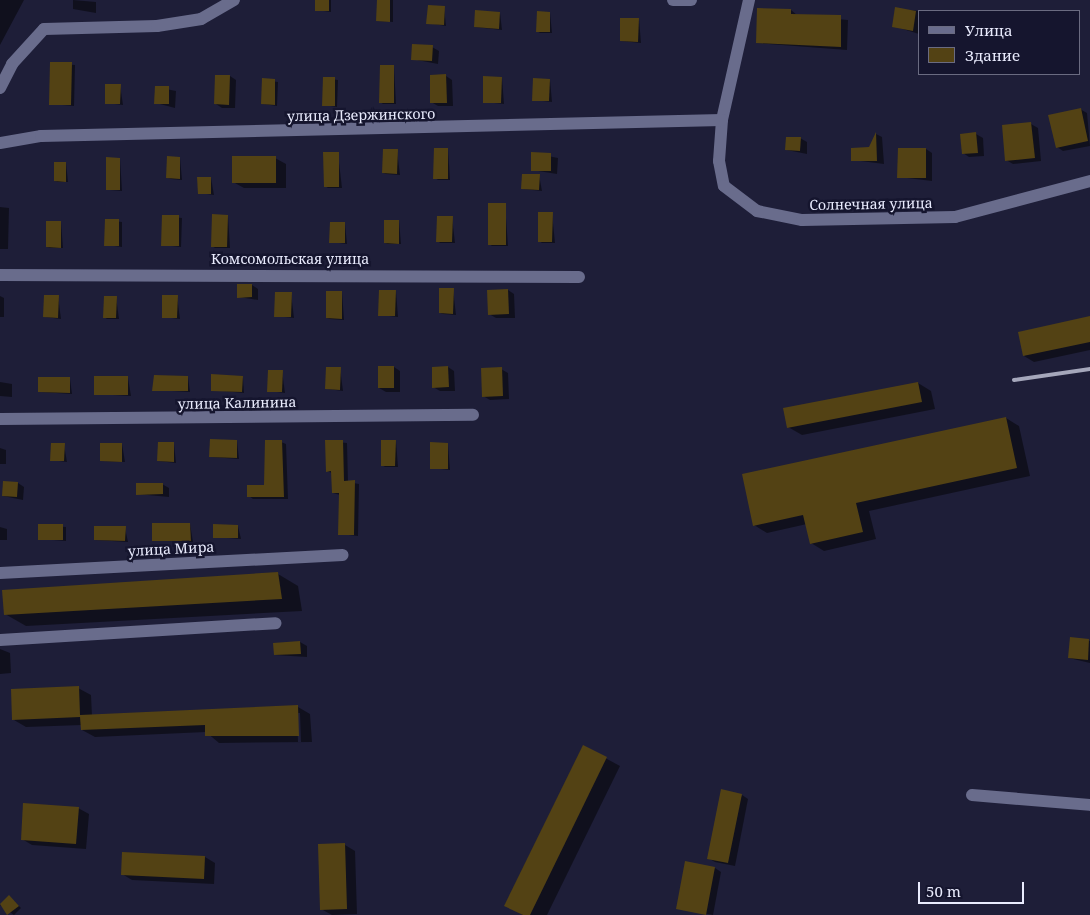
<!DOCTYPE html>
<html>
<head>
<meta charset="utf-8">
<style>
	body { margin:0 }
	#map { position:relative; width:1090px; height:915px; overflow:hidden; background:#1e1e38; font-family:"Noto Serif",serif }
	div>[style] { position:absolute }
	.shadow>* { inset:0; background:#0007 }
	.building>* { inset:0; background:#534214 }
	.minor>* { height:12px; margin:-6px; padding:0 6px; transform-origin:6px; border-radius:6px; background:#696c8c }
	.rail>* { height:4px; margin:-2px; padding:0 2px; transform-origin:2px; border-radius:2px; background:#a5a7bb }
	span { translate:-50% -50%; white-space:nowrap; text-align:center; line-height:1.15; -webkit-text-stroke:5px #15152e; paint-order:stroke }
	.street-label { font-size:14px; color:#e9ebfd }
	.legend { position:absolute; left:918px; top:10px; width:162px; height:65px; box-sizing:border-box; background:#15152e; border:1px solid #6a6b81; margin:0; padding:6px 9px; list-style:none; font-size:15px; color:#e9ebfd }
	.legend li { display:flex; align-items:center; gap:10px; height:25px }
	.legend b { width:25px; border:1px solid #6a6b81 }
	.scale { position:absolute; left:918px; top:882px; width:106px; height:22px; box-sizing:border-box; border:2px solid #e9ebfd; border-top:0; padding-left:6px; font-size:15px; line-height:18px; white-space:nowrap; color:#e9ebfd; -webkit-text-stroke:4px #15152e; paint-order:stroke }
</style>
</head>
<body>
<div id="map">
	<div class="shadow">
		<i style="clip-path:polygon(0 0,24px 0,0 45px)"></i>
		<i style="clip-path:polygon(73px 0,96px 2px,96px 13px,73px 9px)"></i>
		<i style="clip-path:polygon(316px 0,331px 0,331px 12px,316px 10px)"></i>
		<i style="clip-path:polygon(378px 0,393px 0,393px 22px,378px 21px)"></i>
		<i style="clip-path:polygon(444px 7px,446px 26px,427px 23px)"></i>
		<i style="clip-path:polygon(896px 9px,919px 11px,919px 34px,893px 26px)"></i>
		<i style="clip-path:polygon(791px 10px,797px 15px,848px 20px,847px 50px,757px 43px)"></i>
		<i style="clip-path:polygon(500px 13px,502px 30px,475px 27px)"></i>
		<i style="clip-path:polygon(550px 13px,552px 33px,540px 33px,537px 31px)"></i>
		<i style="clip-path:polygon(639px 19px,641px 43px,621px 41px)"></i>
		<i style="clip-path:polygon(432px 47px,439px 51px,438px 64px,412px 59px)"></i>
		<i style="clip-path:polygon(51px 63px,75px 65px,74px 106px,50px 104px)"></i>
		<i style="clip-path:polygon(394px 67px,396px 104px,383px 104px,380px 102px)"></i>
		<i style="clip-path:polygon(230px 76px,236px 80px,235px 108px,222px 108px,216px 104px)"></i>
		<i style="clip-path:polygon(446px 76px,452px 80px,453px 106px,438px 106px,431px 102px)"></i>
		<i style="clip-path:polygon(324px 78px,338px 80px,337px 107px,323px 105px)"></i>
		<i style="clip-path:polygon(502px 78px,504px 104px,484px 102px)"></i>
		<i style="clip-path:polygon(263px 80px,278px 82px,277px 106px,263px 104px)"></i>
		<i style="clip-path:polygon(550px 80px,552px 102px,533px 100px)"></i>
		<i style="clip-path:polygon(120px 85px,123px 105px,106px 103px)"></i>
		<i style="clip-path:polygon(156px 87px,176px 91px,175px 108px,156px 103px)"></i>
		<i style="clip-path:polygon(1080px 109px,1087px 113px,1090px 146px,1063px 151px,1057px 147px)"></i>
		<i style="clip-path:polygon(1031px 124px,1038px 128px,1041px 161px,1013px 164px,1006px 160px)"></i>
		<i style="clip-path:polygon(876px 134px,882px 137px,884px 164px,853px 160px,870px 148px)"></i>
		<i style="clip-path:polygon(976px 134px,983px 138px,984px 156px,969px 157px,963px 153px)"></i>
		<i style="clip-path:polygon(800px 138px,807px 142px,807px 154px,787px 150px)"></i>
		<i style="clip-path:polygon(448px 149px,450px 180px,438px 180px,435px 178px)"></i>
		<i style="clip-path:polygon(926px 149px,932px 153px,932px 181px,899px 177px)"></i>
		<i style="clip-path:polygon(397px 151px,400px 175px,386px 174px,383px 173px)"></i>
		<i style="clip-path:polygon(533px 153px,558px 158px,557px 174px,532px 170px)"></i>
		<i style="clip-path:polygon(338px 154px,342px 188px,328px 188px,325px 186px)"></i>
		<i style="clip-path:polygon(180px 158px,182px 180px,171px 179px,168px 178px)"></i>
		<i style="clip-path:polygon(275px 158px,286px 164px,286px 188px,244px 188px,233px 182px)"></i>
		<i style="clip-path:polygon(120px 159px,122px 191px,110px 190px,107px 189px)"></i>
		<i style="clip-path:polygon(66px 163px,68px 182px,58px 182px,55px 181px)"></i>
		<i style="clip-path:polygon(539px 175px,542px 191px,523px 189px)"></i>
		<i style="clip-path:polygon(211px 178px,214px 195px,199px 193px)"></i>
		<i style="clip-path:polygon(505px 204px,508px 246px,492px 246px,489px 244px)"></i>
		<i style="clip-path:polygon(0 207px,9px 208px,8px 249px,0 249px)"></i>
		<i style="clip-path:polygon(552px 213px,555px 243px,542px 243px,539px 241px)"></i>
		<i style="clip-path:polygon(163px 216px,182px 218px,181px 247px,162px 245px)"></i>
		<i style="clip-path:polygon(228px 216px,230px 248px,215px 248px,212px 246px)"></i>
		<i style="clip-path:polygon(452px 217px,455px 243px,440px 243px,438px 241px)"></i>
		<i style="clip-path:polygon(106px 220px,122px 222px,122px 247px,106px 245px)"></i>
		<i style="clip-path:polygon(399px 221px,401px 244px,388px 244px,385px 243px)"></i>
		<i style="clip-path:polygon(61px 222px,63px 248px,50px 248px,47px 247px)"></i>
		<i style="clip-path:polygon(345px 224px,347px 244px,331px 242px)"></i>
		<i style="clip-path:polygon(252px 285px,258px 289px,258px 300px,239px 297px)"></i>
		<i style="clip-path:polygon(453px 289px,456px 315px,443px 314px,440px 313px)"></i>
		<i style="clip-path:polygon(508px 290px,514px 294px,515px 318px,496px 318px,489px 314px)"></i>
		<i style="clip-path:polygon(396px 291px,398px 317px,380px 315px)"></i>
		<i style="clip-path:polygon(342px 292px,344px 320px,330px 319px,327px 318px)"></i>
		<i style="clip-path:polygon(291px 293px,294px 318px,275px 316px)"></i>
		<i style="clip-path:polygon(0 296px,4px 298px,4px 317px,0 317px)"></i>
		<i style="clip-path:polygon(58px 296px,61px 319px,45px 317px)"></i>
		<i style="clip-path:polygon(177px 296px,180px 319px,163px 317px)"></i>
		<i style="clip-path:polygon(116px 297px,119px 319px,107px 319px,104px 317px)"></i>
		<i style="clip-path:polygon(1090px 318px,1090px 350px,1034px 362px,1024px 356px)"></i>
		<i style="clip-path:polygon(394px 367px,400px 371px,400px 392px,386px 392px,379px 388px)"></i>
		<i style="clip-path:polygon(448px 367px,454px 371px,455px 391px,440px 391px,433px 387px)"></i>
		<i style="clip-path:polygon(340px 368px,343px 391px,327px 389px)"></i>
		<i style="clip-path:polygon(501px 369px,508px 373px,509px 399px,490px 400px,483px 396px)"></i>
		<i style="clip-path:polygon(282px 371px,285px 393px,269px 391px)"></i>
		<i style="clip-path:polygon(188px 377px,190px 392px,154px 390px)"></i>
		<i style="clip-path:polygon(128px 378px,131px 396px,95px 394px)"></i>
		<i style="clip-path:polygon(243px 378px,244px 393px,212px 390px)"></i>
		<i style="clip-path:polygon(70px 379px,72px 394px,40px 392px)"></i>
		<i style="clip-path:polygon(0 382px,12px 384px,12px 397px,0 396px)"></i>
		<i style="clip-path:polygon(918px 383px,931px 391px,935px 409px,802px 435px,788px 427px)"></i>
		<i style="clip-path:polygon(1006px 418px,1019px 426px,1030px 476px,869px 511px,876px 539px,824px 551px,811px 543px,807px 524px,767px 533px,754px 525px)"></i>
		<i style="clip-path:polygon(237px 441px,239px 459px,211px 457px)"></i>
		<i style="clip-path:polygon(327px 441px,347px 443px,348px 482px,359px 484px,358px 536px,339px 534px,340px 495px,333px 493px,332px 473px,327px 471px)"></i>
		<i style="clip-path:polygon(396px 441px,398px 467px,385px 467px,382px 465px)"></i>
		<i style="clip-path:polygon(281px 442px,286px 444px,288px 499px,253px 499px,249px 496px,265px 486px)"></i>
		<i style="clip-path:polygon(122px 444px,125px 462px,101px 461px)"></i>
		<i style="clip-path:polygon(174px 444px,176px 463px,158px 461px)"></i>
		<i style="clip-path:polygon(448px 444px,450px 470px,431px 468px)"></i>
		<i style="clip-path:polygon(64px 445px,67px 462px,51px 460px)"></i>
		<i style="clip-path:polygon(0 448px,6px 450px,6px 464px,0 464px)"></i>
		<i style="clip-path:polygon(18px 483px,24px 487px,23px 500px,3px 496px)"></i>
		<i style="clip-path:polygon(162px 484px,169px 488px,169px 497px,137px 494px)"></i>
		<i style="clip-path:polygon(190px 524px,193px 542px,153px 540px,153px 525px)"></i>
		<i style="clip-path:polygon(39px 525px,66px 527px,66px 541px,39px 539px)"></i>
		<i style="clip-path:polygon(238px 526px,241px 539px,214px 537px)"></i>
		<i style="clip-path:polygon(0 527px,7px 529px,7px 540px,0 540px)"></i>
		<i style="clip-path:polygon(125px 528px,128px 542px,95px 540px)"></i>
		<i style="clip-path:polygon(278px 574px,298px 586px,302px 611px,26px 626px,5px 614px)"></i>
		<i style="clip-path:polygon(1071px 639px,1090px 641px,1090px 663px,1069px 658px)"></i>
		<i style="clip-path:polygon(300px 642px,307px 646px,307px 657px,275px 655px)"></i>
		<i style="clip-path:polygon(0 649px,10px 653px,11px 673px,0 674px)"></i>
		<i style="clip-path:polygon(evenodd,78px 688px,91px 695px,92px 716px,298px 707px,310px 714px,312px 742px,219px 743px,206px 732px,95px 737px,82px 730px,82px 725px,26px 727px,14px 720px,78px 688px,297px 713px,300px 713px,301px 742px,298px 742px,297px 713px)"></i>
		<i style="clip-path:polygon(583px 746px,620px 766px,547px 915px,523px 915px,505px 905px)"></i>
		<i style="clip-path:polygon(742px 795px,748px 799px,735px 866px,715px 862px,708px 858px)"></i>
		<i style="clip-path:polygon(78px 808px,89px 814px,86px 849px,32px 845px,22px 839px)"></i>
		<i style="clip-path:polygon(345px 845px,355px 851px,357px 914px,332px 915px,321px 909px)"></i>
		<i style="clip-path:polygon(205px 857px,215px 863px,214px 884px,132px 880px,122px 874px)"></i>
		<i style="clip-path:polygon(715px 868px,721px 872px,713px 915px,678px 908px)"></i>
		<i style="clip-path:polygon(9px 897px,21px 908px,14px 915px,0 905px)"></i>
	</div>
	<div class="building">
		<i style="clip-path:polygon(315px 0,329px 0,329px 11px,315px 11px)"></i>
		<i style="clip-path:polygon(377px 0,390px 0,390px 22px,376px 21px)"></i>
		<i style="clip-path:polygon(428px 5px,445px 6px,444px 25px,426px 24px)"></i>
		<i style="clip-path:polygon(895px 7px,916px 11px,913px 31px,892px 27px)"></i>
		<i style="clip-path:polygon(757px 8px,791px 9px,791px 14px,841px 15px,841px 47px,756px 43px)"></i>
		<i style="clip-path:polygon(475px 10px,500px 12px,499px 29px,474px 27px)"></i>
		<i style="clip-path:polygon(537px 11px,550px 12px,550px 32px,536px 32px)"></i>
		<i style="clip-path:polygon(620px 18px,639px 18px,638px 42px,620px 41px)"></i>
		<i style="clip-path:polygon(412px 44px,433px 45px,432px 61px,411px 60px)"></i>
		<i style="clip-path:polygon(50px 62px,72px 62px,71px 105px,49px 105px)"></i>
		<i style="clip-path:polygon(380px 65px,394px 65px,394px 103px,379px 103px)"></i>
		<i style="clip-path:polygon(446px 74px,447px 103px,430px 103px,430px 75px)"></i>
		<i style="clip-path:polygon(215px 75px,230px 75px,229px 105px,214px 104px)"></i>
		<i style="clip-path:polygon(483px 76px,502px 77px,501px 103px,483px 103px)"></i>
		<i style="clip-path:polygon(323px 77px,335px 77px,335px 106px,322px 106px)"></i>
		<i style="clip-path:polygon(262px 78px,275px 79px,275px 105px,261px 104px)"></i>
		<i style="clip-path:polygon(533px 78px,550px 79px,549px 101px,532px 101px)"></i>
		<i style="clip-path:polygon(105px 84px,121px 84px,120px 104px,105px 104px)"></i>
		<i style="clip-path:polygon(155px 86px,169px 86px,169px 104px,154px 104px)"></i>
		<i style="clip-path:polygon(1081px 108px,1088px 141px,1056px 148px,1048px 115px)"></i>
		<i style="clip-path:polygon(1031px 122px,1035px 158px,1005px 161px,1002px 125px)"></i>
		<i style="clip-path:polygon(876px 132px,877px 161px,851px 161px,851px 148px,869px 147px)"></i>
		<i style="clip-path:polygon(976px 132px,978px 153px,962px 154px,960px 134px)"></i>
		<i style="clip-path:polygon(786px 137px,801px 137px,800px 151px,785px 150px)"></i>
		<i style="clip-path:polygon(434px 148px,448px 148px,448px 179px,433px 179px)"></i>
		<i style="clip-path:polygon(898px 148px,926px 148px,926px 178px,897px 178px)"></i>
		<i style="clip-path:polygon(383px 149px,398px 149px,397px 174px,382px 173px)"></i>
		<i style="clip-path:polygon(323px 152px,339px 152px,339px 187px,324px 187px)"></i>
		<i style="clip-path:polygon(531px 152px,551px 153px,551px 171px,531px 171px)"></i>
		<i style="clip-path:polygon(167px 156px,180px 157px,180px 179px,166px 178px)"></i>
		<i style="clip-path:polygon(232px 156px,276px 156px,276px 183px,232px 183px)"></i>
		<i style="clip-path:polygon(106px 157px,120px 158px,120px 190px,106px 190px)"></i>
		<i style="clip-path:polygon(54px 162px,66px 162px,66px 182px,54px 181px)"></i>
		<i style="clip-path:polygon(522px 174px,540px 174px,539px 190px,521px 189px)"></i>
		<i style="clip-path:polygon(197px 177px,211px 177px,211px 194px,198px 194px)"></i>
		<i style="clip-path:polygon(488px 203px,506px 203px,506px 245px,488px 245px)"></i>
		<i style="clip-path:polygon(538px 212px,553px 212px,552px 242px,538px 242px)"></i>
		<i style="clip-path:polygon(212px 214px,228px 215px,227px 247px,211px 247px)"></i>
		<i style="clip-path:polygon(162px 215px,179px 215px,179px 246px,161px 246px)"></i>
		<i style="clip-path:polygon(437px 216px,453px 216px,452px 242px,436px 242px)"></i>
		<i style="clip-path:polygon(105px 219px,119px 219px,119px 246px,104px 246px)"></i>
		<i style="clip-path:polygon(384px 220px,399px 220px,399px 244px,384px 243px)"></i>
		<i style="clip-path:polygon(46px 221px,61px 221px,61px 248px,46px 247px)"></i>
		<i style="clip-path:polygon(330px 222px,345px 222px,345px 243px,329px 243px)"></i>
		<i style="clip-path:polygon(237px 284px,252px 284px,252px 297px,237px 298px)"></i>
		<i style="clip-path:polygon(439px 288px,454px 288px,453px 314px,439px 313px)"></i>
		<i style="clip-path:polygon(508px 289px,509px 314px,488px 315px,487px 290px)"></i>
		<i style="clip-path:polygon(379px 290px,396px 290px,395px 316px,378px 316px)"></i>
		<i style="clip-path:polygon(326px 291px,342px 291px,342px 319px,326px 318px)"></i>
		<i style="clip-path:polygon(275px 292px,292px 292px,291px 317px,274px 317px)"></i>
		<i style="clip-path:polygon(44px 295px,59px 295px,58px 318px,43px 317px)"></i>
		<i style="clip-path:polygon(162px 295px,178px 295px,177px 318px,162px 318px)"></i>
		<i style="clip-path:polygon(104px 296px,117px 296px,116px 318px,103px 318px)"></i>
		<i style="clip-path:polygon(1090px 316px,1090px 342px,1023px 356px,1018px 332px)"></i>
		<i style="clip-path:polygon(378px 366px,394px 366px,394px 388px,378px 388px)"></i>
		<i style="clip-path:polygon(448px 366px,449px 387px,432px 388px,432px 367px)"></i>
		<i style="clip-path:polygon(326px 367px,341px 367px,340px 390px,325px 389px)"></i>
		<i style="clip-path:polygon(502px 367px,503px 396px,482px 397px,481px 368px)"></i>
		<i style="clip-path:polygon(268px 370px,283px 370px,282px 392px,267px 392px)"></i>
		<i style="clip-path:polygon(211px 374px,243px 376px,242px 392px,211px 391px)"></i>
		<i style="clip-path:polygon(154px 375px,188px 376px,188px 391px,152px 391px)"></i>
		<i style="clip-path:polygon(94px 376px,128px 376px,128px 395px,94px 395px)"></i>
		<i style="clip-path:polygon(38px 377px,70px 377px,70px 393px,38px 392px)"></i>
		<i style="clip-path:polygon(918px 382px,922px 402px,787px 428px,783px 408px)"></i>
		<i style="clip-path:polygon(1006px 417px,1017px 468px,856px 503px,863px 532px,810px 544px,803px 515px,753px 526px,742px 474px)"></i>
		<i style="clip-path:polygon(210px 439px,237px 440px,237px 458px,209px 457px)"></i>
		<i style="clip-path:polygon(265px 440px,282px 440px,284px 497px,247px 497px,247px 485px,264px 485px)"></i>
		<i style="clip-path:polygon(325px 440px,343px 440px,344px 481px,355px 480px,354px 535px,338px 535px,339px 493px,332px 493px,331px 471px,326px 472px)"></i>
		<i style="clip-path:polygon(381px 440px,396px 440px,395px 466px,381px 466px)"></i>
		<i style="clip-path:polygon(158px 442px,174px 442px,174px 462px,157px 461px)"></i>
		<i style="clip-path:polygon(430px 442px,448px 443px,448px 469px,430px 469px)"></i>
		<i style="clip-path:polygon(51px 443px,65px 443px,64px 461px,50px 461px)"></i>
		<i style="clip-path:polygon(100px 443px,122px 443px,122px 462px,100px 461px)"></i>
		<i style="clip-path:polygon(3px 481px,18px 482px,17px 497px,2px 496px)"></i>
		<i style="clip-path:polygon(136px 483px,163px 483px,163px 494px,136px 495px)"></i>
		<i style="clip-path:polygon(152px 523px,190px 523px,191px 541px,152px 541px)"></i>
		<i style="clip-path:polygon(38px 524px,63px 524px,63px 540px,38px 540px)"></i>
		<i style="clip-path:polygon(213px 524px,238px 525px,238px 538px,213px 538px)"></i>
		<i style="clip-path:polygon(94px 526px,126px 526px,125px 541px,94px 540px)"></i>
		<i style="clip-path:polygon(278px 572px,282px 599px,4px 615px,2px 590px)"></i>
		<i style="clip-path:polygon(1070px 637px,1089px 639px,1088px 660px,1068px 658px)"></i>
		<i style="clip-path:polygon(300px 641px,301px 654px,274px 655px,273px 643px)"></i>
		<i style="clip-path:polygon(79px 686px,80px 715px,298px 705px,299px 736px,205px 736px,205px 725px,81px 730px,80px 717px,12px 720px,11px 689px)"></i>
		<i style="clip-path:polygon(583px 745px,607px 757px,530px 915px,523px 915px,504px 906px)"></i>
		<i style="clip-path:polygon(721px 789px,742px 794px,728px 863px,707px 859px)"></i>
		<i style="clip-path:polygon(23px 803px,79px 807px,76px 844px,21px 840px)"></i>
		<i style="clip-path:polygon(345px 843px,347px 909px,320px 910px,318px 844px)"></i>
		<i style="clip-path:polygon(122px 852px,205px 856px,204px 879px,121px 875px)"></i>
		<i style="clip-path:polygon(685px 861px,715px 867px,706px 915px,676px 909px)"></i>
		<i style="clip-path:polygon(9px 895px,19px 906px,7px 915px,0 904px)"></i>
	</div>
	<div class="minor">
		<i style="left:673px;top:0;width:18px"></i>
		<i style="left:749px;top:0;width:123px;rotate:102.7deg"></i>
		<i style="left:722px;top:120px;width:41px;rotate:94.2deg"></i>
		<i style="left:719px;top:161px;width:25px;rotate:79deg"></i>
		<i style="left:724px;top:186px;width:41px;rotate:37.1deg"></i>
		<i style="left:757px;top:211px;width:46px;rotate:11.3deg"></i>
		<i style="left:802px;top:220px;width:153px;rotate:-1.1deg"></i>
		<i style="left:955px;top:217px;width:140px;rotate:-14.9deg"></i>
		<i style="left:0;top:88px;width:27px;rotate:-63deg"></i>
		<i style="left:12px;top:64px;width:47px;rotate:-47.6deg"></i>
		<i style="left:44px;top:29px;width:113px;rotate:-1.5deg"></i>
		<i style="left:157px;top:26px;width:45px;rotate:-9deg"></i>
		<i style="left:201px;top:19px;width:38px;rotate:-30deg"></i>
		<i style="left:0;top:143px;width:42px;rotate:-9.7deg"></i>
		<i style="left:41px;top:136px;width:681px;rotate:-1.35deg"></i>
		<i style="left:0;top:275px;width:579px;rotate:0.2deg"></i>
		<i style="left:0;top:419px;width:473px;rotate:-0.5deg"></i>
		<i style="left:0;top:573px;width:343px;rotate:-3deg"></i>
		<i style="left:0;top:640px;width:276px;rotate:-3.5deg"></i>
		<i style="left:972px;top:795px;width:118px;rotate:4.8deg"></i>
	</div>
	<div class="rail">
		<i style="left:1014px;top:380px;width:77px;rotate:-8.2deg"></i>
	</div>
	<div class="street-label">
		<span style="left:361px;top:115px;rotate:-1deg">улица Дзержинского</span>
		<span style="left:871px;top:204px;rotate:-1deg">Солнечная улица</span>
		<span style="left:290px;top:259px">Комсомольская улица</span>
		<span style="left:237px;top:403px;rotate:-1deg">улица Калинина</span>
		<span style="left:171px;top:549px;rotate:-3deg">улица Мира</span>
	</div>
	<ul class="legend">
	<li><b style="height:6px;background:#696c8c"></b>Улица</li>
	<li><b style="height:14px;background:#534214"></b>Здание</li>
	</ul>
	<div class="scale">50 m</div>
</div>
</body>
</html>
